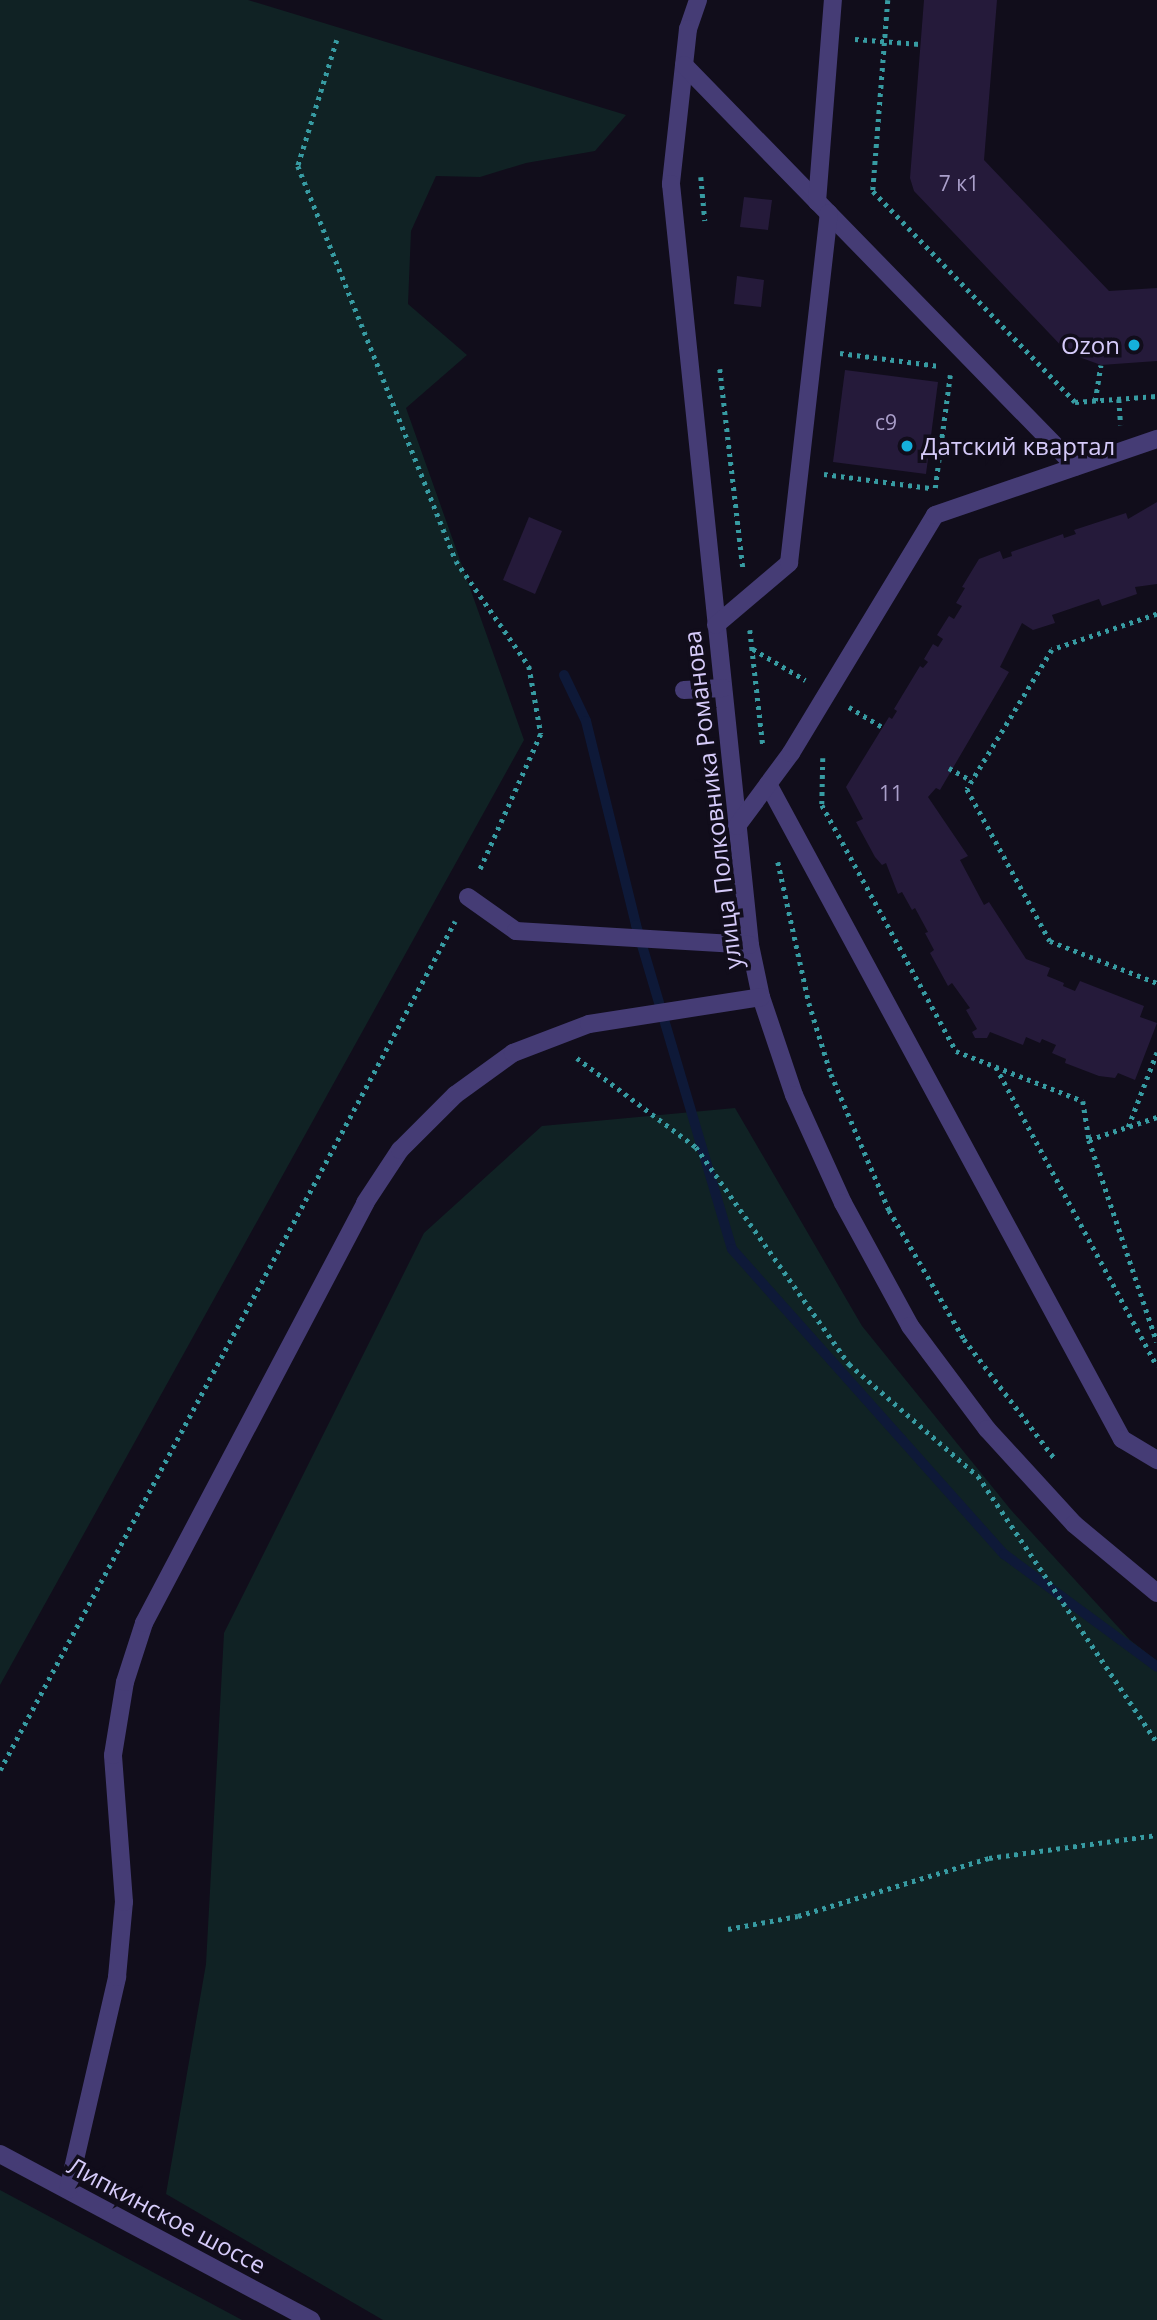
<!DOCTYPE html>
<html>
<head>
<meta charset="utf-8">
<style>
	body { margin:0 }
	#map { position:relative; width:1157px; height:2320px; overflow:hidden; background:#110d1b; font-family:"Open Sans",sans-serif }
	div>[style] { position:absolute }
	.green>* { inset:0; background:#102224 }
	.stream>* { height:10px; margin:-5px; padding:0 5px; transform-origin:5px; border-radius:5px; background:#0e1938 }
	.building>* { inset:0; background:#251a3a }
	.path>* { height:4.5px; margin-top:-2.25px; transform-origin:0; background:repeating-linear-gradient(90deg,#379ba2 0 3.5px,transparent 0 8.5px) }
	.minor>* { height:18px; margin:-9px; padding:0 9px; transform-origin:9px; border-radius:9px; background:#453c75 }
	.dots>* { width:19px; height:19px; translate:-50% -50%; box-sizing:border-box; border:4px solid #110d1b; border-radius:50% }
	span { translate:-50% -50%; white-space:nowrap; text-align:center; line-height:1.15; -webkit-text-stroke:7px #110d1b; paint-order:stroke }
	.number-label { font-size:21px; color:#aa9fca }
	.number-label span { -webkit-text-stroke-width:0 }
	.poi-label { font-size:24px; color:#d6cbfa }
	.right { translate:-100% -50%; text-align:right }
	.left { translate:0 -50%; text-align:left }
	.street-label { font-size:24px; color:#d6cbfa }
</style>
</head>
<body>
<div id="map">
	<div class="green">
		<i style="clip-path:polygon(0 0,248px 0,626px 115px,595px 151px,526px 163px,480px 177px,436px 176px,411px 231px,408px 304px,467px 355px,406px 408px,524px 740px,0 1685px)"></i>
		<i style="clip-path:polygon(735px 1108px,862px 1326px,1011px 1510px,1130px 1640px,1157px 1661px,1157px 2320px,383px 2320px,166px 2194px,206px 1964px,224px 1633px,424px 1233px,542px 1126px)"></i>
		<i style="clip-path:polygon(0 2190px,242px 2320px,0 2320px)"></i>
	</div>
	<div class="stream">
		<i style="left:564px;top:675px;width:51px;rotate:64.4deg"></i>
		<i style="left:586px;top:721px;width:210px;rotate:76.2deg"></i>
		<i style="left:636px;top:925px;width:338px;rotate:73.5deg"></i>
		<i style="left:732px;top:1249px;width:409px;rotate:48.3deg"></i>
		<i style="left:1004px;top:1554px;width:190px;rotate:36.4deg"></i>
	</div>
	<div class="building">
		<i style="clip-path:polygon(924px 0,997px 0,984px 160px,1109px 291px,1157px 288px,1157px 361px,1101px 365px,1068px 353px,914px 191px,910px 178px)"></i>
		<i style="clip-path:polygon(744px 197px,772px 200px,768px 230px,740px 227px)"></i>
		<i style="clip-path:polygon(737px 276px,764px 280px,761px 307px,734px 304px)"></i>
		<i style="clip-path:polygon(845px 370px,938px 382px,926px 474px,833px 462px)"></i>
		<i style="clip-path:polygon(1157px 502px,1157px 584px,1135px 587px,1137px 594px,1102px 606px,1099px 599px,1052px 615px,1055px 623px,1033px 630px,1022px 623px,1000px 667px,1009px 672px,940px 790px,936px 788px,928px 797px,968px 856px,960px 860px,984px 905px,989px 902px,1026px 959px,1050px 968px,1047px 976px,1064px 983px,1063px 986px,1075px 991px,1080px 981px,1144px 1006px,1140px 1017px,1157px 1023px,1135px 1080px,1118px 1073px,1115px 1078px,1099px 1076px,1065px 1063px,1066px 1059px,1052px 1053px,1056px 1045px,1042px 1039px,1040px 1043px,1026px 1037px,1023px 1045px,990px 1032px,987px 1038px,975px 1038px,972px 1032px,977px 1029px,966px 1010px,970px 1008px,952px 983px,948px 986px,930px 953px,934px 950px,925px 933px,928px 932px,915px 908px,912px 910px,902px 892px,898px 894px,886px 863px,882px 865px,875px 857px,856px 822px,863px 819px,846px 787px,889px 717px,892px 719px,897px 711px,894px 709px,920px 666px,923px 668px,928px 662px,924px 659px,933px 644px,938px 647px,943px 639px,937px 635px,949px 616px,954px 619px,962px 606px,956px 603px,965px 588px,962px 587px,979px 559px,1000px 551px,1003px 559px,1012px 556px,1011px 552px,1063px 534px,1064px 538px,1076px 534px,1074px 530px,1126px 513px,1128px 519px)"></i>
		<i style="clip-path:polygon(529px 517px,562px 531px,535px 594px,503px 580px)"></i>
	</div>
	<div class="path">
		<i style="left:888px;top:0;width:192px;rotate:94.5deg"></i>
		<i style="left:873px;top:191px;width:292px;rotate:46.2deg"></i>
		<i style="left:1075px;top:402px;width:82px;rotate:-4.2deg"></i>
		<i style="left:855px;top:39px;width:65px;rotate:4.4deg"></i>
		<i style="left:337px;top:40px;width:132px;rotate:107.2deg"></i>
		<i style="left:298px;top:166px;width:425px;rotate:68.2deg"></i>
		<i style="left:456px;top:561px;width:128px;rotate:55.2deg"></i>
		<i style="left:529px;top:666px;width:69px;rotate:80deg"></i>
		<i style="left:541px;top:734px;width:151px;rotate:114.2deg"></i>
		<i style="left:701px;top:177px;width:44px;rotate:84.8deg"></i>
		<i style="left:840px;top:353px;width:100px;rotate:7.5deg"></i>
		<i style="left:720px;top:369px;width:201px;rotate:83.4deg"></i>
		<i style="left:1119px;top:399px;width:26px;rotate:86deg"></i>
		<i style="left:1095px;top:401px;width:36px;rotate:-81deg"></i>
		<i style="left:824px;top:474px;width:107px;rotate:7.5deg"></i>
		<i style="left:935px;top:488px;width:114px;rotate:-82.4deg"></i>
		<i style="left:1157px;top:614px;width:111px;rotate:161.1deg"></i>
		<i style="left:1052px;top:650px;width:163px;rotate:121.4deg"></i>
		<i style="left:967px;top:789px;width:173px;rotate:61.4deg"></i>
		<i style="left:1050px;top:941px;width:115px;rotate:21.4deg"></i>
		<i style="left:750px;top:630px;width:117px;rotate:83.6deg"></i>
		<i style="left:753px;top:649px;width:61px;rotate:30.8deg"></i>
		<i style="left:849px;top:707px;width:41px;rotate:31deg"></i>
		<i style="left:823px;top:758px;width:47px;rotate:91.2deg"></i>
		<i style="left:822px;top:805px;width:280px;rotate:61.4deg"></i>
		<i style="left:956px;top:1051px;width:136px;rotate:21.5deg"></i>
		<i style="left:1083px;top:1101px;width:39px;rotate:81deg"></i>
		<i style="left:1089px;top:1140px;width:213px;rotate:71.4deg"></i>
		<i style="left:949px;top:768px;width:26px;rotate:29deg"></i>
		<i style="left:778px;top:862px;width:144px;rotate:77.6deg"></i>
		<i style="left:809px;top:1003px;width:74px;rotate:72.8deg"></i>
		<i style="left:831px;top:1074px;width:148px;rotate:66.9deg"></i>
		<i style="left:889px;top:1210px;width:149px;rotate:59.8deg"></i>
		<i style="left:964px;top:1339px;width:151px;rotate:52.8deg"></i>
		<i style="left:577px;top:1058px;width:149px;rotate:36.8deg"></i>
		<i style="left:696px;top:1147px;width:266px;rotate:54.8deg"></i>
		<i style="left:849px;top:1364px;width:171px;rotate:41deg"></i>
		<i style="left:978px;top:1476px;width:321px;rotate:56.1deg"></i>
		<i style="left:996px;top:1067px;width:340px;rotate:61.7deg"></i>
		<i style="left:1128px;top:1127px;width:80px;rotate:-68.9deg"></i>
		<i style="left:1089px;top:1140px;width:72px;rotate:-18.7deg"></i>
		<i style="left:0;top:1770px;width:963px;rotate:-61.81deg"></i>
		<i style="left:728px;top:1929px;width:71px;rotate:-10.5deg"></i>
		<i style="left:798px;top:1916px;width:200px;rotate:-16.9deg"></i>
		<i style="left:989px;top:1858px;width:170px;rotate:-7.8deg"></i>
	</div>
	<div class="minor">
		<i style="left:698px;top:0;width:31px;rotate:109deg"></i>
		<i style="left:688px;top:29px;width:156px;rotate:96.3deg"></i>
		<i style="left:671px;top:184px;width:765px;rotate:84.07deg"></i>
		<i style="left:750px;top:945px;width:53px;rotate:78.1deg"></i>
		<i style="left:761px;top:997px;width:103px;rotate:71.4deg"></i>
		<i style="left:794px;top:1095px;width:119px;rotate:65.6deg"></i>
		<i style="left:843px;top:1203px;width:140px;rotate:61.4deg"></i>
		<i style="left:910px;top:1326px;width:129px;rotate:53.2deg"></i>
		<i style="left:987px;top:1429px;width:129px;rotate:47.5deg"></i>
		<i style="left:1074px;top:1524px;width:108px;rotate:39.7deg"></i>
		<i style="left:684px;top:65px;width:561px;rotate:45.72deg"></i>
		<i style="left:817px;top:202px;width:203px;rotate:-85.5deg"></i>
		<i style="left:716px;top:625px;width:96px;rotate:-40.3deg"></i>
		<i style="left:789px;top:563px;width:352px;rotate:-83.5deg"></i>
		<i style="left:684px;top:690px;width:39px;rotate:-3deg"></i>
		<i style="left:768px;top:784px;width:745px;rotate:61.61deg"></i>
		<i style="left:1122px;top:1439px;width:41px;rotate:31deg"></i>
		<i style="left:737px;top:826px;width:91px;rotate:-53.5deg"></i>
		<i style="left:791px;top:753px;width:278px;rotate:-58.8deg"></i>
		<i style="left:935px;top:515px;width:235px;rotate:-18.9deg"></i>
		<i style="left:468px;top:897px;width:59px;rotate:35.3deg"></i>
		<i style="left:516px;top:931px;width:234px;rotate:3.4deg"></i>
		<i style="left:0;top:2154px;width:353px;rotate:28.1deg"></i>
		<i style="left:68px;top:2190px;width:219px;rotate:-77deg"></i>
		<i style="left:117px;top:1977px;width:75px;rotate:-84.7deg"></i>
		<i style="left:124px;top:1902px;width:147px;rotate:-94.3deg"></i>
		<i style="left:113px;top:1755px;width:74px;rotate:-80.7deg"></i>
		<i style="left:125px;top:1682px;width:62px;rotate:-72.1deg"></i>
		<i style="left:144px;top:1623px;width:475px;rotate:-62.2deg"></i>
		<i style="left:365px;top:1203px;width:64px;rotate:-56.6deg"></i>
		<i style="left:400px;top:1150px;width:78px;rotate:-45deg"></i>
		<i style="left:455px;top:1095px;width:72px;rotate:-35.9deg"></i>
		<i style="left:513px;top:1053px;width:81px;rotate:-20.9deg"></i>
		<i style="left:589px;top:1024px;width:174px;rotate:-8.9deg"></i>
	</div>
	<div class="dots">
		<i style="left:1134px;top:345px;background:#15b0dc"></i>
		<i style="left:907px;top:446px;background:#15b0dc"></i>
	</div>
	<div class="number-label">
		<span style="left:959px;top:183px">7 к1</span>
		<span style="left:886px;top:422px">с9</span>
		<span style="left:891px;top:793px">11</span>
	</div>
	<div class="poi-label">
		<span class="right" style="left:1120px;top:345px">Ozon</span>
		<span class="left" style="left:921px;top:446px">Датский квартал</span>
	</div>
	<div class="street-label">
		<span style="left:712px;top:800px;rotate:-97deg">улица Полковника Романова</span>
		<span style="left:167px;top:2215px;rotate:28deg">Липкинское шоссе</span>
	</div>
</div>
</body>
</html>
